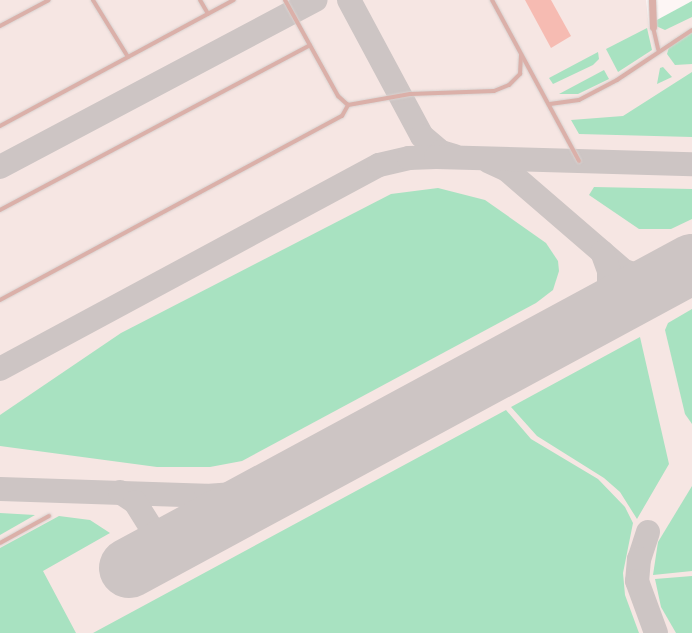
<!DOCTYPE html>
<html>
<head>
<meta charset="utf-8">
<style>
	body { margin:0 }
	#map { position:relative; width:692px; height:633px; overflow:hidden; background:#fdf6f5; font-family:"Archivo Narrow",sans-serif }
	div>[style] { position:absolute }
	.built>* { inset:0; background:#f6e6e3 }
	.green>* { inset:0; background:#a8e2c1 }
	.taxiway>* { height:24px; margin:-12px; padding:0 12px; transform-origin:12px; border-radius:12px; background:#cdc5c4 }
	.runway>* { height:60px; margin:-30px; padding:0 30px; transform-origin:30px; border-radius:30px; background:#cdc5c4 }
	.building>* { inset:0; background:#f6bbb2 }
	.roads { filter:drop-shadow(0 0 1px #d8d1cf) drop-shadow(0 0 1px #d8d1cf) }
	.service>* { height:4px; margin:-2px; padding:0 2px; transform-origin:2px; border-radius:2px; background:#dbb0a9 }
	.minor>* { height:7px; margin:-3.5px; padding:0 3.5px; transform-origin:3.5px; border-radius:3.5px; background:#dbb0a9 }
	span { translate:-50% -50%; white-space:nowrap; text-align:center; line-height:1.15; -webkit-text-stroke:4px #fff; paint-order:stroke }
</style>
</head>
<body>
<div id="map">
	<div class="built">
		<i style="clip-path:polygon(0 0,646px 0,649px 28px,692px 1px,692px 633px,0 633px)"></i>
	</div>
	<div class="green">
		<i style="clip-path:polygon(692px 1px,692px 17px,665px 30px,656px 26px,655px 21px)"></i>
		<i style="clip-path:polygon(647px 28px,652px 50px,618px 72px,606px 49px)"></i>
		<i style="clip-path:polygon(692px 29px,692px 64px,675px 65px,667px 54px,669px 47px,673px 40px)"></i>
		<i style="clip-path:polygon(598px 52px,599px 59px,593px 65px,553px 84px,549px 78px)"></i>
		<i style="clip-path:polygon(663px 67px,672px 77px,657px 84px,660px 68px)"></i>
		<i style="clip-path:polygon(604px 70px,609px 79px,578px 94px,559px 94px)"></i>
		<i style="clip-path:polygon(692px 72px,692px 137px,579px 134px,571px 120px,623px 116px)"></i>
		<i style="clip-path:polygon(594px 187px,692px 189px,692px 219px,671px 229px,639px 229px,589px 195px)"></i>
		<i style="clip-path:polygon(438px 188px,485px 200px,546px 243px,558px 261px,559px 271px,553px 290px,536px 303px,242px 461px,210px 467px,157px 467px,0 446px,0 415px,121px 333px,391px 194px)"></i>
		<i style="clip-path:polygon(692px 309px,692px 424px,685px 414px,665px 330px,668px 323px)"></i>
		<i style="clip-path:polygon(640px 337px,669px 464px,637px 519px,620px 492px,604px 478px,537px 436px,511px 407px)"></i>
		<i style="clip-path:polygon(506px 410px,531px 439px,598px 479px,625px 507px,633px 523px,623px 573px,625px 595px,639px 633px,93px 633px)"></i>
		<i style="clip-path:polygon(692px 486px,692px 571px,653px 575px,658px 542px)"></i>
		<i style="clip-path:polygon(0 513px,35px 515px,0 535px)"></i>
		<i style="clip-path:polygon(59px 516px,90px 520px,110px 533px,43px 571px,76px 633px,0 633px,0 548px)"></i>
		<i style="clip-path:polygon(692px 576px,692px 633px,676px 633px,661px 607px,655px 579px)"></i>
	</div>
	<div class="taxiway">
		<i style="left:349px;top:0;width:154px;rotate:61.8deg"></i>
		<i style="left:422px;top:136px;width:25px;rotate:40deg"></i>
		<i style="left:441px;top:152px;width:14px;rotate:17deg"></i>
		<i style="left:488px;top:161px;width:21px;rotate:25deg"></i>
		<i style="left:507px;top:170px;width:155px;rotate:40.8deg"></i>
		<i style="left:624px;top:271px;width:25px;rotate:18deg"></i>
		<i style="left:648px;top:279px;width:36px;rotate:-16deg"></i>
		<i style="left:0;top:167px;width:357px;rotate:-27.9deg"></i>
		<i style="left:581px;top:324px;width:22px;rotate:-39deg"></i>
		<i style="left:598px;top:310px;width:25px;rotate:-63deg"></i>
		<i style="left:609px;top:288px;width:17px;rotate:-90deg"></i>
		<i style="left:609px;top:271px;width:20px;rotate:-110deg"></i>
		<i style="left:0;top:369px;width:430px;rotate:-28.3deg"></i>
		<i style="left:379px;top:165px;width:31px;rotate:-13deg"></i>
		<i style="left:409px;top:158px;width:27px;rotate:-2deg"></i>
		<i style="left:436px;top:157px;width:256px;rotate:1.6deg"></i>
		<i style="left:0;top:489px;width:206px;rotate:1.9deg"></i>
		<i style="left:206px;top:496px;width:28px;rotate:-4deg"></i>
		<i style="left:234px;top:494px;width:50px;rotate:-12.7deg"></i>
		<i style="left:120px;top:492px;width:18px;rotate:34deg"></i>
		<i style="left:135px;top:502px;width:38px;rotate:58deg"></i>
		<i style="left:155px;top:534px;width:17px;rotate:24deg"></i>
		<i style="left:171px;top:541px;width:13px;rotate:-13deg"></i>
		<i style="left:648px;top:532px;width:28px;rotate:108deg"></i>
		<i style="left:639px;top:559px;width:22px;rotate:95deg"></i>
		<i style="left:637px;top:581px;width:55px;rotate:69.9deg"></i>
	</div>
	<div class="runway">
		<i style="left:129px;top:568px;width:640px;rotate:-28.37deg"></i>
	</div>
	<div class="building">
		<i style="clip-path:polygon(525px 0,551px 0,571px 36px,551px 48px)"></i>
	</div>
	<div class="roads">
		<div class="service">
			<i style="left:200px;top:0;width:16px;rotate:60deg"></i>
			<i style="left:285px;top:0;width:110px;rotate:61.1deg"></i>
			<i style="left:338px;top:96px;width:13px;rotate:42deg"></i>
			<i style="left:348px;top:105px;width:63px;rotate:-10.1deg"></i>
			<i style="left:410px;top:94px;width:84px;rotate:-2deg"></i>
			<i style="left:494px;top:91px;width:16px;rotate:-22deg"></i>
			<i style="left:509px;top:85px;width:16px;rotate:-45deg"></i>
			<i style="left:520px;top:74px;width:19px;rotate:-87deg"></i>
			<i style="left:492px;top:0;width:183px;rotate:61.6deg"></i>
			<i style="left:0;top:26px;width:55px;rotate:-28deg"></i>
			<i style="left:653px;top:27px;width:23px;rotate:77deg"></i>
			<i style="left:128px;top:57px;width:120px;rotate:-28.3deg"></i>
			<i style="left:550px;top:104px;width:29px;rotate:-8deg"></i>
			<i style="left:579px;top:100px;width:43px;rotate:-27.8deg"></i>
			<i style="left:617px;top:80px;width:90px;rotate:-33.7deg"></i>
			<i style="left:0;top:126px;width:145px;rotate:-28.3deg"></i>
			<i style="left:128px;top:57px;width:67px;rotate:-121.6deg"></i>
			<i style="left:0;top:210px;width:351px;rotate:-28deg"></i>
			<i style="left:0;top:300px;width:388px;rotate:-28.3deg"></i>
			<i style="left:342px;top:116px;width:13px;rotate:-61deg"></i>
			<i style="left:0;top:543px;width:56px;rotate:-28.9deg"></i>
		</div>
		<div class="minor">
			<i style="left:652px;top:0;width:27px;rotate:88deg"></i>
		</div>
	</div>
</div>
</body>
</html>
